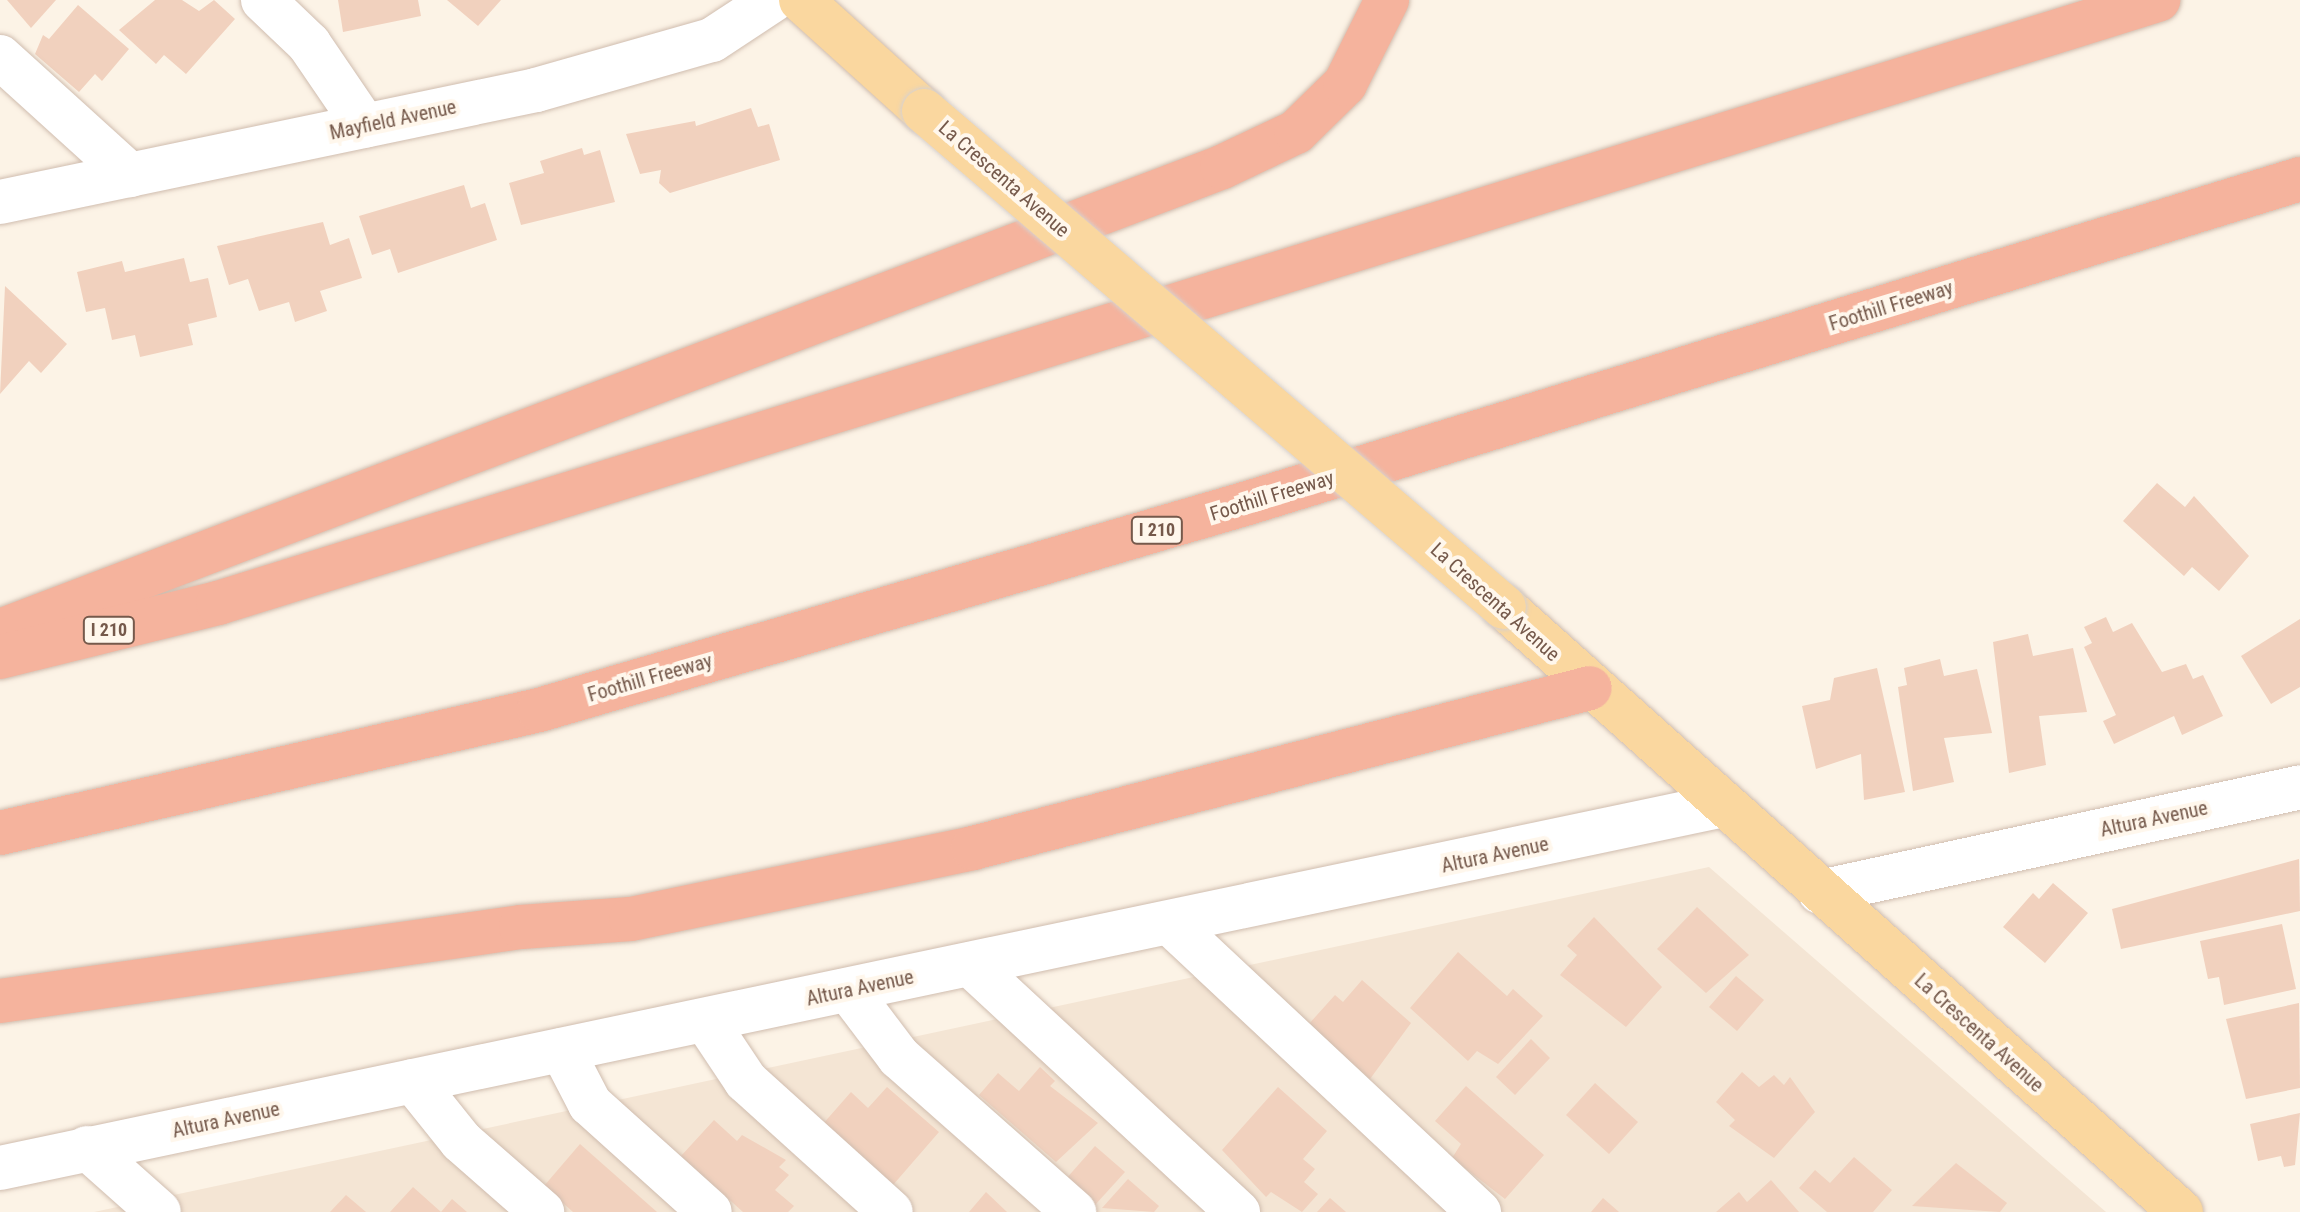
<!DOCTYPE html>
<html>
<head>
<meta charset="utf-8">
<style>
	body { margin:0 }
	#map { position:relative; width:2300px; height:1212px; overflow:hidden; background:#fcf3e6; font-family:"Roboto Condensed",sans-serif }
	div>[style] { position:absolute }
	.residential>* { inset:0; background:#f4e5d4 }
	.building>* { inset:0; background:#f1d1be }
	.roads { filter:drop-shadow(0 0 2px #d0bdaf) drop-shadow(0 0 2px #d0bdaf) }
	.minor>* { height:44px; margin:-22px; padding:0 22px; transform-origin:22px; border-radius:22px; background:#fff }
	.major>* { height:44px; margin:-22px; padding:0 22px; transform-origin:22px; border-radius:22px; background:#fad79f }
	.highway>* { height:44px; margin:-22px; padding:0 22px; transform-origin:22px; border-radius:22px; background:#f5b39d }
	.bridges { filter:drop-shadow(0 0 2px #d8d1cd) drop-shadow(0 0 2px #d8d1cd) }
	.major-bridge>* { height:44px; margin:-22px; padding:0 22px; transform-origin:22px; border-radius:22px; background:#fad79f }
	span { translate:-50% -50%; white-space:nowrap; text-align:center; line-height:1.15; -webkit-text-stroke:8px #fff7ec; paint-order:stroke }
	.shield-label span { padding:2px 6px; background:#fff7ec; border:2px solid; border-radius:6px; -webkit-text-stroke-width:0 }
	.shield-label { font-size:18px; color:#75594b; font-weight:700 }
	.street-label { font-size:20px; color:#75594b }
</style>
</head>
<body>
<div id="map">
	<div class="residential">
		<i style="clip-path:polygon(1709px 867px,2106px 1212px,94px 1212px)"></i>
	</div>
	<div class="building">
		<i style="clip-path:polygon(7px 0,56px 0,31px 28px)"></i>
		<i style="clip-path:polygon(155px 0,182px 0,199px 11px,214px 0,235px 19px,186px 74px,164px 55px,156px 64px,119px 30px)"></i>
		<i style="clip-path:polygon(338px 0,418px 0,421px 16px,343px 32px)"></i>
		<i style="clip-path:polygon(447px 0,501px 0,478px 26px)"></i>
		<i style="clip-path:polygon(78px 5px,129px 49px,102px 81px,95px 74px,79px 92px,35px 54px,43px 35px,49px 39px)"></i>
		<i style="clip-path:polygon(751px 108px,758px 127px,769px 124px,780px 160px,670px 193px,659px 183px,661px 170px,640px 174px,626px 134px,695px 121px,696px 126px)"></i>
		<i style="clip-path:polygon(582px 148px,584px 155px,600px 150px,615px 202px,521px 225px,509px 183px,544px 173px,540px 161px)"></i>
		<i style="clip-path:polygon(464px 185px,471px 208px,485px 203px,497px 240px,398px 273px,390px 249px,372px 255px,359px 216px)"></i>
		<i style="clip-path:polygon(323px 222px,330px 245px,349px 238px,362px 278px,320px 291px,327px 311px,295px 322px,289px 302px,259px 311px,248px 279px,229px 285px,217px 246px)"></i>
		<i style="clip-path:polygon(184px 258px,190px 282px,208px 278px,217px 317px,188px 324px,193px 345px,140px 357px,135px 335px,112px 340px,105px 308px,86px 312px,77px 272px,122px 261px,125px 272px)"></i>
		<i style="clip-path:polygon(5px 286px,67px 344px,41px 373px,29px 361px,0 394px)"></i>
		<i style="clip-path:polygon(2157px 483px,2185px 507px,2194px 496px,2249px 556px,2219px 591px,2192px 567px,2184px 576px,2123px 521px)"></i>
		<i style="clip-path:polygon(2106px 617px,2113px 632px,2132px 623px,2162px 672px,2186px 664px,2193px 679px,2203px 675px,2223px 716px,2182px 735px,2174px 716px,2114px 744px,2103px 721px,2116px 715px,2084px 647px,2092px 643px,2084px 627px)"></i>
		<i style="clip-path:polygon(2300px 619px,2300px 687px,2271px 704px,2241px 656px)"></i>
		<i style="clip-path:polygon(2028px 634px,2033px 656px,2073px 648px,2087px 712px,2039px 716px,2046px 765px,2009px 773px,1993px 642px)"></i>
		<i style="clip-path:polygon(1940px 659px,1944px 676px,1977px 669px,1992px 733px,1944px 738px,1954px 782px,1913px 791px,1898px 687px,1907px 685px,1904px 668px)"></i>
		<i style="clip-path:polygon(1877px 668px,1905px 792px,1864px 800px,1861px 754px,1816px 769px,1802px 706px,1830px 700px,1834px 678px)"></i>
		<i style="clip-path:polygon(2299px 859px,2300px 911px,2121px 949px,2112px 909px)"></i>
		<i style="clip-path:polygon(2053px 883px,2088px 913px,2045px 963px,2003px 927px,2033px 893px,2039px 899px)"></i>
		<i style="clip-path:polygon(1697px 907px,1749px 955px,1706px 993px,1657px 949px)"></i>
		<i style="clip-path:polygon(1594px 917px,1662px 987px,1626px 1027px,1560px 975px,1577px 955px,1567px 946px)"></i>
		<i style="clip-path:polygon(2282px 924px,2296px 989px,2224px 1005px,2219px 977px,2208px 979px,2200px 941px)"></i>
		<i style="clip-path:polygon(1458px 952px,1507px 996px,1513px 989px,1543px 1016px,1498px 1064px,1477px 1051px,1468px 1061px,1410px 1008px)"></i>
		<i style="clip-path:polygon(1736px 976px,1764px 1000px,1737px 1031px,1709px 1007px)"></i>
		<i style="clip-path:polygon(1362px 980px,1411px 1023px,1370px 1079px,1308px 1025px,1335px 995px,1343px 1002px)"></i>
		<i style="clip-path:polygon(2299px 1003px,2300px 1088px,2246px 1099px,2226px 1019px)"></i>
		<i style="clip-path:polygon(1531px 1039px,1550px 1058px,1515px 1095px,1496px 1077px)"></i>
		<i style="clip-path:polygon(1040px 1067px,1055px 1081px,1050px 1086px,1098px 1123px,1056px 1162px,979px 1095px,998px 1073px,1019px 1091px)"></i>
		<i style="clip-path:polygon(1742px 1072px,1759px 1087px,1774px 1075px,1784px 1085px,1790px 1077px,1815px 1112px,1774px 1158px,1729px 1126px,1735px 1120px,1716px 1102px)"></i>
		<i style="clip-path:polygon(1595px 1083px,1638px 1122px,1609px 1154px,1566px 1115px)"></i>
		<i style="clip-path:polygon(1466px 1086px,1544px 1155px,1505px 1199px,1452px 1158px,1461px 1144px,1435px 1121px)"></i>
		<i style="clip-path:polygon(887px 1087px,939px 1132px,893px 1185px,822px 1125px,851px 1092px,868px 1108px)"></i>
		<i style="clip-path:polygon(1278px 1087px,1327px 1131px,1303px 1159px,1315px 1169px,1304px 1182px,1318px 1194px,1302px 1212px,1271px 1192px,1266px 1197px,1222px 1150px)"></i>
		<i style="clip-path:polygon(2300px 1113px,2295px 1165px,2284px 1167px,2281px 1156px,2258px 1161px,2250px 1124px)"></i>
		<i style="clip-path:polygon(714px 1120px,737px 1141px,742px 1135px,786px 1160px,779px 1167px,789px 1175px,775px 1190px,794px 1206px,788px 1212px,743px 1212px,681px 1156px)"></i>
		<i style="clip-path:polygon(580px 1144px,657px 1212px,573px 1212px,544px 1186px)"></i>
		<i style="clip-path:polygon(1095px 1146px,1125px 1172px,1095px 1205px,1065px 1180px)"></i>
		<i style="clip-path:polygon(1854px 1157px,1892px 1190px,1873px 1212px,1827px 1212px,1799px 1188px,1815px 1170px,1830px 1183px)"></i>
		<i style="clip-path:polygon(1956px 1163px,2007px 1203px,2000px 1212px,1912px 1206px)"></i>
		<i style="clip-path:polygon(1128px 1179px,1159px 1206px,1154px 1212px,1102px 1208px)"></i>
		<i style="clip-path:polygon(1771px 1180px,1799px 1212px,1716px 1212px,1739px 1192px,1747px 1202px)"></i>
		<i style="clip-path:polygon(413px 1187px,441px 1212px,452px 1199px,467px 1212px,390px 1212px)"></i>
		<i style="clip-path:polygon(986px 1192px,1007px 1212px,969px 1212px)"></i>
		<i style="clip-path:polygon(346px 1195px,366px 1212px,330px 1212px)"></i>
		<i style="clip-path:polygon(1330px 1198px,1346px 1212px,1317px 1212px)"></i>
		<i style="clip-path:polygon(1603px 1198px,1619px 1212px,1591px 1212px)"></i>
	</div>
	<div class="roads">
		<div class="minor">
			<i style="left:263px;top:0;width:64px;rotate:43.7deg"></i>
			<i style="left:309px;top:44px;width:99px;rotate:55.7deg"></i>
			<i style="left:0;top:57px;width:176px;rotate:42.2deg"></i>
			<i style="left:0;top:202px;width:548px;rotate:-11.8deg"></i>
			<i style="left:536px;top:90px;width:183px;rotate:-15.9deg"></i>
			<i style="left:712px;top:40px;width:73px;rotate:-33.3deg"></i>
			<i style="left:1820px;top:892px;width:491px;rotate:-12.3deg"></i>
			<i style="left:1171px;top:924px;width:422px;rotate:43.1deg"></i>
			<i style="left:971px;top:965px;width:364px;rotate:42.8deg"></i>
			<i style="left:849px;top:991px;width:83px;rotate:52.9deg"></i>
			<i style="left:899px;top:1057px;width:234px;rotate:41.5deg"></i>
			<i style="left:706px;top:1021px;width:72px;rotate:56.3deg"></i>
			<i style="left:746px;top:1081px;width:195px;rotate:42.1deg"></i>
			<i style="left:562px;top:1050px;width:61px;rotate:62.6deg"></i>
			<i style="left:590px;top:1104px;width:161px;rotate:42deg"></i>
			<i style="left:413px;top:1081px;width:77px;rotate:51.3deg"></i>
			<i style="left:461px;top:1141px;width:108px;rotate:41.2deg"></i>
			<i style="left:87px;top:1148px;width:96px;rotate:41.6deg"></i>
			<i style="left:0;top:1168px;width:1758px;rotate:-11.89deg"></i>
		</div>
		<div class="major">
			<i style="left:801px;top:0;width:166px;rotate:42.1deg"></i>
			<i style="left:1504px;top:607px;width:908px;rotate:41.79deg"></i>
		</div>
		<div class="highway">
			<i style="left:0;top:631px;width:1307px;rotate:-20.79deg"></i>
			<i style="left:1222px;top:167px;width:82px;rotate:-25.3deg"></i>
			<i style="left:1296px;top:132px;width:69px;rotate:-44.4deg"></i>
			<i style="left:1345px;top:84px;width:94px;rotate:-63.4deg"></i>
			<i style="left:0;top:657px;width:225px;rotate:-13.9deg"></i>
			<i style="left:218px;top:603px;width:2032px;rotate:-17.27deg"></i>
			<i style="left:0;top:833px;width:553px;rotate:-12.85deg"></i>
			<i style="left:539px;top:710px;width:742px;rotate:-16.28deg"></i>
			<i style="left:1251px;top:502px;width:1098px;rotate:-17.11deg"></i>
			<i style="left:0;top:1001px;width:526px;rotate:-8.08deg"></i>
			<i style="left:521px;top:927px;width:110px;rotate:-4.2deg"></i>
			<i style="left:631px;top:919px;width:349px;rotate:-11.7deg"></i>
			<i style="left:973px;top:848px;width:637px;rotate:-14.54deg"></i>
		</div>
	</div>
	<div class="bridges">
		<div class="major-bridge">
			<i style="left:924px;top:111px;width:763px;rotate:40.54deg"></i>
		</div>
	</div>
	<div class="shield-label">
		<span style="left:1157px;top:530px">I 210</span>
		<span style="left:109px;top:630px">I 210</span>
	</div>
	<div class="street-label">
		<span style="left:393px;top:120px;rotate:-12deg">Mayfield Avenue</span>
		<span style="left:1004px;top:179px;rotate:41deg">La Crescenta Avenue</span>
		<span style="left:1891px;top:306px;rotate:-17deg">Foothill Freeway</span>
		<span style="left:1272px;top:496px;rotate:-17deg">Foothill Freeway</span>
		<span style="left:1495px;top:602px;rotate:42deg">La Crescenta Avenue</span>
		<span style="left:650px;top:678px;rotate:-16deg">Foothill Freeway</span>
		<span style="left:2154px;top:819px;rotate:-12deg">Altura Avenue</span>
		<span style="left:1495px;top:855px;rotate:-12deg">Altura Avenue</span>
		<span style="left:860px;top:988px;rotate:-12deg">Altura Avenue</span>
		<span style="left:1979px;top:1033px;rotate:42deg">La Crescenta Avenue</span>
		<span style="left:226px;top:1120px;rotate:-12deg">Altura Avenue</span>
	</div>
</div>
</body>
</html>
